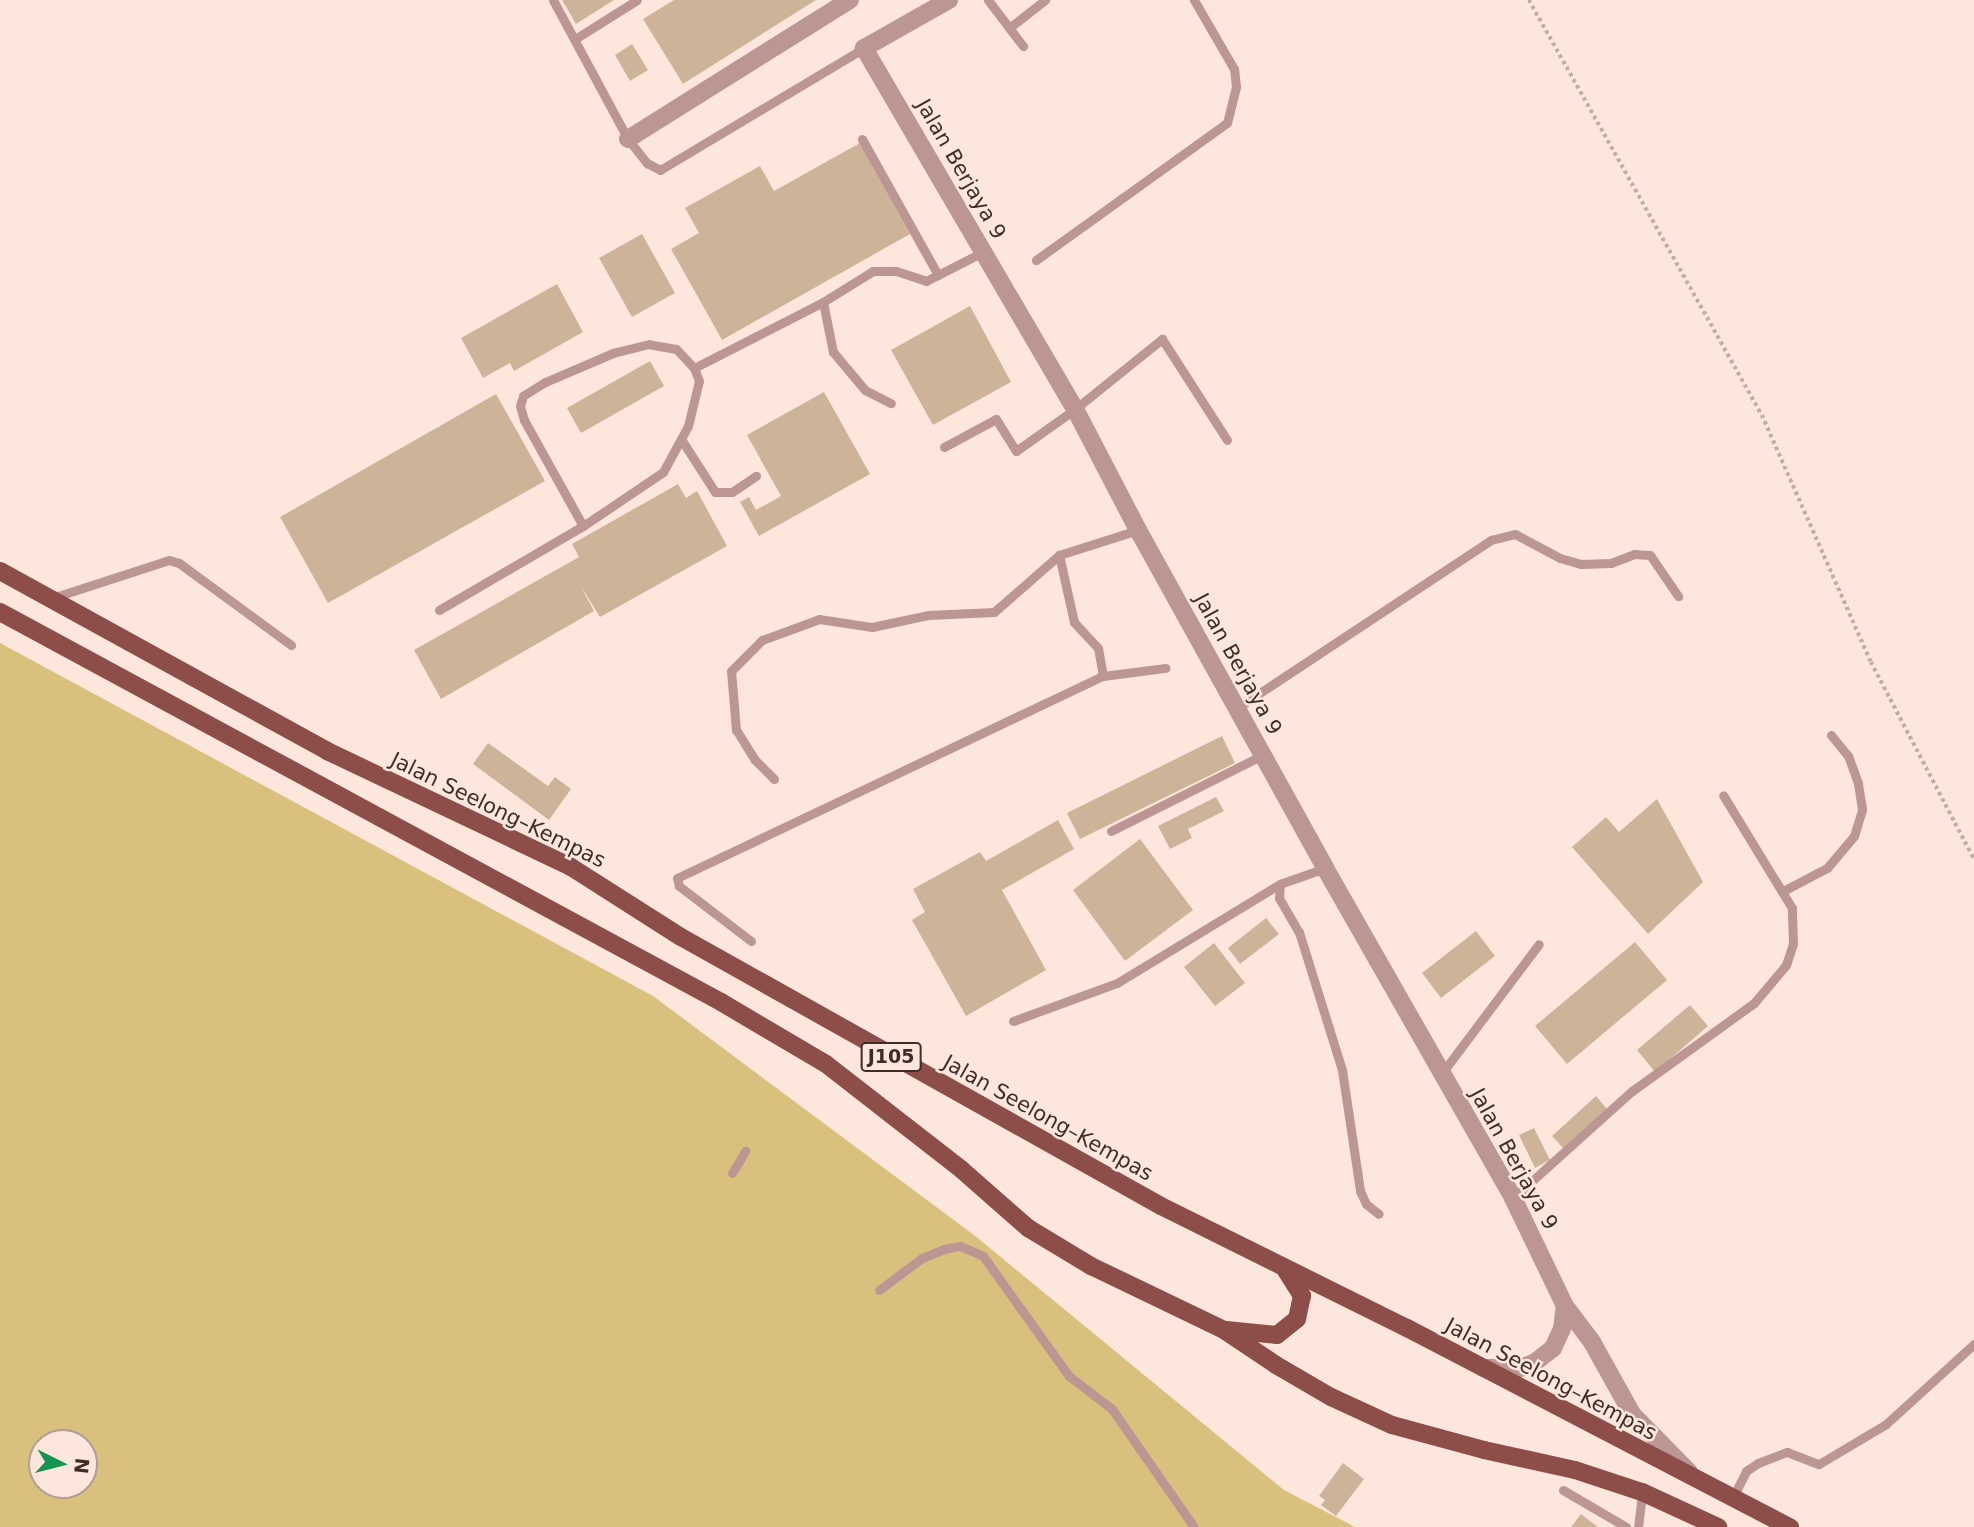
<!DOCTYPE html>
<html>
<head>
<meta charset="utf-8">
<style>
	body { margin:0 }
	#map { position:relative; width:1974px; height:1527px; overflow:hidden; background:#fde7dc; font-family:"DejaVu Sans",sans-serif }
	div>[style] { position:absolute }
	.green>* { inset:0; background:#d9c07d }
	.building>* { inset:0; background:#cdb499 }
	.path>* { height:3.5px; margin-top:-1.75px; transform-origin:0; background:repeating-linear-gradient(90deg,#c0ada3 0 3.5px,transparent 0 7px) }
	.service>* { height:9px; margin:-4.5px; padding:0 4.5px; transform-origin:4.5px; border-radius:4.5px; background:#bc9692 }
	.minor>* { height:18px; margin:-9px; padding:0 9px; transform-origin:9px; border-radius:9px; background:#bc9692 }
	.primary>* { height:18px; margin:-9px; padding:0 9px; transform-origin:9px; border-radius:9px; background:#8d4e49 }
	span { translate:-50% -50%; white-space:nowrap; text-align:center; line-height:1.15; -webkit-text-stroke:5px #fde7dc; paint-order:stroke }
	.shield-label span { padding:2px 5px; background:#fde7dc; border:2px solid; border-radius:5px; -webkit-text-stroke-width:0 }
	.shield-label { font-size:19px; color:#3c2e27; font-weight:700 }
	.street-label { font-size:21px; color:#3c2e27 }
	.north { position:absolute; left:28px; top:1429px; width:70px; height:70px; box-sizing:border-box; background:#fde7dc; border:2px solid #b09d94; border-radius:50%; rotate:96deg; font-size:19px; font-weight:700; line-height:28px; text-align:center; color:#3c2e27 }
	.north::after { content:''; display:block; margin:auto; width:24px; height:32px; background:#169451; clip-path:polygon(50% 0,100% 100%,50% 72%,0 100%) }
</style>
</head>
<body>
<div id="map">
	<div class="green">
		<i style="clip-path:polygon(evenodd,0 643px,653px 996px,974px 1235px,1284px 1490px,1355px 1527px,0 1527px,0 643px,42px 1443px,84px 1443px,84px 1485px,42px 1485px,42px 1443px)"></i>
	</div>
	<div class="building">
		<i style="clip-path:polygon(562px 0,614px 0,576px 24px)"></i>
		<i style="clip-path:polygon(674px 0,816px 0,683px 84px,643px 19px)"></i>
		<i style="clip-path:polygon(632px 44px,648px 70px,630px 81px,615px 55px)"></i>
		<i style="clip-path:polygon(860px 143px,910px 234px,722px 340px,671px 249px,699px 233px,685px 208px,760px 166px,774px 191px)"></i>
		<i style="clip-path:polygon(642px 234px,675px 293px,632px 317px,599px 258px)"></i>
		<i style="clip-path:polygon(557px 284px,583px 332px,514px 371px,510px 363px,483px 378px,461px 338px)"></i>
		<i style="clip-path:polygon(970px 306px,1011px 382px,933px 425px,891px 350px)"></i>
		<i style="clip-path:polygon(650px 361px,664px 386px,581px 433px,567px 408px)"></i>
		<i style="clip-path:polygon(824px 392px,870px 474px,759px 536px,740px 502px,749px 497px,756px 510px,781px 496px,747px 435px)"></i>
		<i style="clip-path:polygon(496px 394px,545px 481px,328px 603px,280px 517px)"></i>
		<i style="clip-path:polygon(678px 484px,686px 498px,697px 491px,727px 546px,600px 617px,580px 585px,594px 611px,441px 699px,414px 650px,579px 557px,572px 544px)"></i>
		<i style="clip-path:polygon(1222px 736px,1235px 763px,1080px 839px,1067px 813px)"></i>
		<i style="clip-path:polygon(488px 743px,548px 786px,555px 777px,571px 789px,549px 820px,473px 764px)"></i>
		<i style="clip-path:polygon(1216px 797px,1224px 811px,1188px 829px,1192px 838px,1170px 849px,1158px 826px)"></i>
		<i style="clip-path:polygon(1657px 799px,1703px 882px,1648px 934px,1572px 847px,1606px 817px,1619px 832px)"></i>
		<i style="clip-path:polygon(1058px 820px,1074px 849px,1002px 890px,1046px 970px,966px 1016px,912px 920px,925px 912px,913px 889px,980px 852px,986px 861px)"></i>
		<i style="clip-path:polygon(1140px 839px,1193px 910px,1125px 961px,1073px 890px)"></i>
		<i style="clip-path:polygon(1266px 918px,1279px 934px,1240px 964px,1228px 948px)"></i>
		<i style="clip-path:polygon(1476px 931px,1495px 956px,1441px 998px,1422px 973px)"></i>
		<i style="clip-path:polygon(1635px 942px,1667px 980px,1567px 1064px,1535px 1026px)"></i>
		<i style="clip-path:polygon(1214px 943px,1245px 983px,1215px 1006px,1184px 967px)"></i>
		<i style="clip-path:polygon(1690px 1005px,1708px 1026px,1655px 1072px,1637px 1050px)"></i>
		<i style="clip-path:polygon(1596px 1096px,1607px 1109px,1563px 1148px,1552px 1136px)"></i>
		<i style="clip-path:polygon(1534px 1128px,1550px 1160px,1535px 1168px,1519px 1135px)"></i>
		<i style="clip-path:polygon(1343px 1463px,1364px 1479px,1336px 1516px,1321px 1505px,1325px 1500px,1319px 1496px)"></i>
		<i style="clip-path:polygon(1581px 1514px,1598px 1527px,1571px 1527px)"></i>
	</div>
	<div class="path">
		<i style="left:1529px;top:0;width:476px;rotate:60.7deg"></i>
		<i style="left:1762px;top:415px;width:270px;rotate:66.2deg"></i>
		<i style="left:1871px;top:662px;width:222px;rotate:62.4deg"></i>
	</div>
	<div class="service">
		<i style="left:553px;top:0;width:158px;rotate:61.7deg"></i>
		<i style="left:628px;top:139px;width:31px;rotate:52deg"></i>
		<i style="left:647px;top:163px;width:15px;rotate:28deg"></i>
		<i style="left:660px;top:170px;width:238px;rotate:-30.9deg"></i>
		<i style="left:988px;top:0;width:58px;rotate:52.7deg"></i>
		<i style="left:1009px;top:28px;width:46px;rotate:-37.9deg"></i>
		<i style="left:575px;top:39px;width:73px;rotate:-32.2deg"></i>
		<i style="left:862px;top:139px;width:156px;rotate:60.8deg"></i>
		<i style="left:1036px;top:260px;width:235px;rotate:-35.7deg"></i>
		<i style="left:1227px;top:123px;width:37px;rotate:-76deg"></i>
		<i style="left:1236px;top:87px;width:18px;rotate:-96deg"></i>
		<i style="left:1234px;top:69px;width:80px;rotate:-120.1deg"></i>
		<i style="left:823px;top:302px;width:51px;rotate:78.7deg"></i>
		<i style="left:833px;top:352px;width:50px;rotate:49.9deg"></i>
		<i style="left:865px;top:390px;width:29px;rotate:27deg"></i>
		<i style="left:694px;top:368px;width:145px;rotate:-27.1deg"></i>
		<i style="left:823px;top:302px;width:59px;rotate:-31.8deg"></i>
		<i style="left:873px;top:271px;width:23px"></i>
		<i style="left:896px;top:271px;width:32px;rotate:18deg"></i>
		<i style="left:926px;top:281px;width:64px;rotate:-27deg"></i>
		<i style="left:681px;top:439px;width:63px;rotate:57.3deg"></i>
		<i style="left:715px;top:492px;width:17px"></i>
		<i style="left:732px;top:492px;width:29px;rotate:-34deg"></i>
		<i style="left:944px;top:447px;width:59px;rotate:-28.3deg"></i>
		<i style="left:996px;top:419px;width:38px;rotate:58deg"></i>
		<i style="left:1016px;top:451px;width:72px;rotate:-35.4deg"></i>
		<i style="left:1075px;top:409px;width:112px;rotate:-38.8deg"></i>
		<i style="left:1162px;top:339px;width:120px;rotate:57.2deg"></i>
		<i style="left:52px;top:598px;width:123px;rotate:-18deg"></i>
		<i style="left:169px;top:560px;width:10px;rotate:17deg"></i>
		<i style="left:179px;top:563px;width:139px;rotate:36.2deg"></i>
		<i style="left:439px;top:610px;width:167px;rotate:-30.3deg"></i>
		<i style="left:583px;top:526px;width:97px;rotate:-34deg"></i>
		<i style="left:663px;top:472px;width:52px;rotate:-61.5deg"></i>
		<i style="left:688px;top:426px;width:46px;rotate:-76.3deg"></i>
		<i style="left:699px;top:381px;width:14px;rotate:-111deg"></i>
		<i style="left:694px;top:368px;width:26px;rotate:-133deg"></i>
		<i style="left:676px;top:349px;width:27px;rotate:-170deg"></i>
		<i style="left:649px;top:344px;width:37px;rotate:166deg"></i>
		<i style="left:613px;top:353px;width:74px;rotate:156.9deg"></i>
		<i style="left:545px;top:382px;width:26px;rotate:148deg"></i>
		<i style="left:523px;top:396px;width:10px;rotate:107deg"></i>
		<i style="left:520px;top:406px;width:15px;rotate:74deg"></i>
		<i style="left:524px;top:420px;width:121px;rotate:60.9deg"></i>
		<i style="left:1103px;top:676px;width:63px;rotate:-7.4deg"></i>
		<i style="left:1237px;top:708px;width:305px;rotate:-33.5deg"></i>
		<i style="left:1491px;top:540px;width:25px;rotate:-14deg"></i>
		<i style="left:1515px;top:534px;width:51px;rotate:28.1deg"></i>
		<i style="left:1560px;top:558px;width:22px;rotate:16deg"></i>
		<i style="left:1581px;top:564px;width:30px;rotate:-2deg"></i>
		<i style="left:1611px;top:563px;width:25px;rotate:-21deg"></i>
		<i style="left:1634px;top:554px;width:16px;rotate:4deg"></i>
		<i style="left:1650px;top:555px;width:50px;rotate:55.7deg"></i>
		<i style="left:774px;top:779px;width:27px;rotate:-135deg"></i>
		<i style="left:755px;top:760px;width:36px;rotate:-122deg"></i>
		<i style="left:736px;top:730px;width:59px;rotate:-94.8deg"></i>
		<i style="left:731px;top:671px;width:44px;rotate:-45deg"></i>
		<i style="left:762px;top:640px;width:61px;rotate:-20.2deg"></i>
		<i style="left:819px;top:619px;width:54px;rotate:8.6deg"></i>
		<i style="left:872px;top:627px;width:57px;rotate:-12.1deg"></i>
		<i style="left:928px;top:615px;width:66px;rotate:-2.6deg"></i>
		<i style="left:994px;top:612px;width:86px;rotate:-41.2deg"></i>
		<i style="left:1111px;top:831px;width:170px;rotate:-26.6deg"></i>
		<i style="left:1325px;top:868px;width:48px;rotate:160.4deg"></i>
		<i style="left:1280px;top:884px;width:14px;rotate:94deg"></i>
		<i style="left:1279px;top:898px;width:39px;rotate:60deg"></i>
		<i style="left:1299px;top:932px;width:145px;rotate:72.7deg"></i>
		<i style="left:1342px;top:1070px;width:122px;rotate:81.5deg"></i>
		<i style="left:1360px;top:1191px;width:14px;rotate:65deg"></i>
		<i style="left:1366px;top:1204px;width:16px;rotate:38deg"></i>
		<i style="left:1783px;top:891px;width:50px;rotate:-27.6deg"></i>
		<i style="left:1827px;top:868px;width:42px;rotate:-49.8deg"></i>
		<i style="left:1854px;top:836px;width:28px;rotate:-73deg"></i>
		<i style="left:1862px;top:809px;width:26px;rotate:-99deg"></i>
		<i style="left:1858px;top:783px;width:29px;rotate:-110deg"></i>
		<i style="left:1848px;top:756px;width:27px;rotate:-129deg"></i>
		<i style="left:751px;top:941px;width:91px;rotate:-142.6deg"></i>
		<i style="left:679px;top:886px;width:8px;rotate:-104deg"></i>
		<i style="left:677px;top:878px;width:471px;rotate:-25.4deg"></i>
		<i style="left:1103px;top:676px;width:28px;rotate:-100deg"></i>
		<i style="left:1098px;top:648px;width:35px;rotate:-133deg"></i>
		<i style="left:1074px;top:622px;width:69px;rotate:-102.6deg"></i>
		<i style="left:1059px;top:555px;width:83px;rotate:-17.6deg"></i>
		<i style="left:1013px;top:1021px;width:111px;rotate:-20.1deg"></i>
		<i style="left:1117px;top:983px;width:191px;rotate:-31.3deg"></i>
		<i style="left:1442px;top:1073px;width:161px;rotate:-53.1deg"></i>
		<i style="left:732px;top:1173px;width:26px;rotate:-59deg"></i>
		<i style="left:1513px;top:1198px;width:160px;rotate:-42deg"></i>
		<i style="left:1632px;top:1091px;width:150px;rotate:-35.8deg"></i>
		<i style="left:1754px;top:1003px;width:50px;rotate:-49.9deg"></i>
		<i style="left:1786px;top:965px;width:23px;rotate:-72deg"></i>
		<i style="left:1793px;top:943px;width:35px;rotate:-92deg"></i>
		<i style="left:1792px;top:908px;width:132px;rotate:-121.4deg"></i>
		<i style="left:879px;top:1290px;width:54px;rotate:-36.7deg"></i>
		<i style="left:922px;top:1258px;width:24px;rotate:-22deg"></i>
		<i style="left:944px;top:1249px;width:16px;rotate:-11deg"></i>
		<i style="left:960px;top:1246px;width:25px;rotate:23deg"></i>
		<i style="left:983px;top:1256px;width:148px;rotate:54.4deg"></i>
		<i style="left:1069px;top:1376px;width:54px;rotate:37.5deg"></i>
		<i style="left:1112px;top:1409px;width:144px;rotate:55.2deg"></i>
		<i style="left:1563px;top:1490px;width:73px;rotate:30.4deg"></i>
		<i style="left:1733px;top:1497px;width:29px;rotate:-63deg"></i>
		<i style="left:1746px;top:1471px;width:14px;rotate:-34deg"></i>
		<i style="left:1758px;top:1463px;width:31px;rotate:-21deg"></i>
		<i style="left:1787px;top:1452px;width:34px;rotate:21deg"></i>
		<i style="left:1819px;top:1464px;width:78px;rotate:-30.8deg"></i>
		<i style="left:1886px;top:1424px;width:119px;rotate:-42.3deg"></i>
		<i style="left:1638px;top:1527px;width:35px;rotate:-83deg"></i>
	</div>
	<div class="minor">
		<i style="left:949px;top:0;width:98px;rotate:150.5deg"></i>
		<i style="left:864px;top:48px;width:418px;rotate:59.7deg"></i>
		<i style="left:1075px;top:409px;width:136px;rotate:62.5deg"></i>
		<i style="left:1138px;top:530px;width:386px;rotate:61deg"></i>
		<i style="left:1325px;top:868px;width:380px;rotate:60.3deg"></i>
		<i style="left:1513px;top:1198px;width:120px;rotate:64.3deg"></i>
		<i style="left:628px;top:139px;width:262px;rotate:-32.1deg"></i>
		<i style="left:1483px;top:1368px;width:37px"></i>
		<i style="left:1520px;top:1368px;width:15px;rotate:-20deg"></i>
		<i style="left:1534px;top:1363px;width:24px;rotate:-38deg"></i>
		<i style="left:1553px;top:1348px;width:21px;rotate:-65deg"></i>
		<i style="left:1562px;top:1329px;width:23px;rotate:-83deg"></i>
		<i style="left:1565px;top:1306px;width:45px;rotate:53.1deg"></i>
		<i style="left:1592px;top:1342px;width:82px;rotate:60.9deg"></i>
		<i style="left:1632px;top:1414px;width:81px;rotate:45.5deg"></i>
	</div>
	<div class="primary">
		<i style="left:0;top:571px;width:373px;rotate:28.8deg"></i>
		<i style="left:327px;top:751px;width:270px;rotate:25.4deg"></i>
		<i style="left:571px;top:867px;width:130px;rotate:32.5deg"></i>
		<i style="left:681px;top:937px;width:550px;rotate:29.27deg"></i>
		<i style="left:1161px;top:1206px;width:275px;rotate:26.4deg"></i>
		<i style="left:1407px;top:1328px;width:432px;rotate:27.5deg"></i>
		<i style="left:0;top:612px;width:820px;rotate:28.41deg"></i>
		<i style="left:721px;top:1002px;width:122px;rotate:30.6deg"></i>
		<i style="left:826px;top:1064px;width:172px;rotate:37.9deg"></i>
		<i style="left:962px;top:1170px;width:88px;rotate:41.3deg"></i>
		<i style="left:1028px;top:1228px;width:74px;rotate:31.1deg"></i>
		<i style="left:1091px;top:1266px;width:148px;rotate:25.7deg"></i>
		<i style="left:1224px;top:1330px;width:63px;rotate:33.9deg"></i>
		<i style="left:1276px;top:1365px;width:64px;rotate:30.2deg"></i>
		<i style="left:1331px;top:1397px;width:67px;rotate:24.7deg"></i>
		<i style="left:1392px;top:1425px;width:95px;rotate:15.2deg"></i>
		<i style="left:1484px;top:1450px;width:93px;rotate:12.4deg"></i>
		<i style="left:1575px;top:1470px;width:71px;rotate:18.2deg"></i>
		<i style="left:1642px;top:1492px;width:84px;rotate:24.7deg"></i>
		<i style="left:1226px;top:1330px;width:51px;rotate:5.6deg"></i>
		<i style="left:1277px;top:1335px;width:26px;rotate:-39deg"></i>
		<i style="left:1297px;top:1319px;width:24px;rotate:-78deg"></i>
		<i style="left:1302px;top:1296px;width:32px;rotate:-122deg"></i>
	</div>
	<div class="shield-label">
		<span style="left:891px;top:1057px">J105</span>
	</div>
	<div class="street-label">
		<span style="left:961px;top:169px;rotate:60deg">Jalan Berjaya 9</span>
		<span style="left:1238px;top:664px;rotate:61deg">Jalan Berjaya 9</span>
		<span style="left:498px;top:810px;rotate:26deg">Jalan Seelong–Kempas</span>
		<span style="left:1048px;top:1118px;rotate:29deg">Jalan Seelong–Kempas</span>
		<span style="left:1514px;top:1159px;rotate:61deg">Jalan Berjaya 9</span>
		<span style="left:1551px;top:1379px;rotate:28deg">Jalan Seelong–Kempas</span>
	</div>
	<div class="north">N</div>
</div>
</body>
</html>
